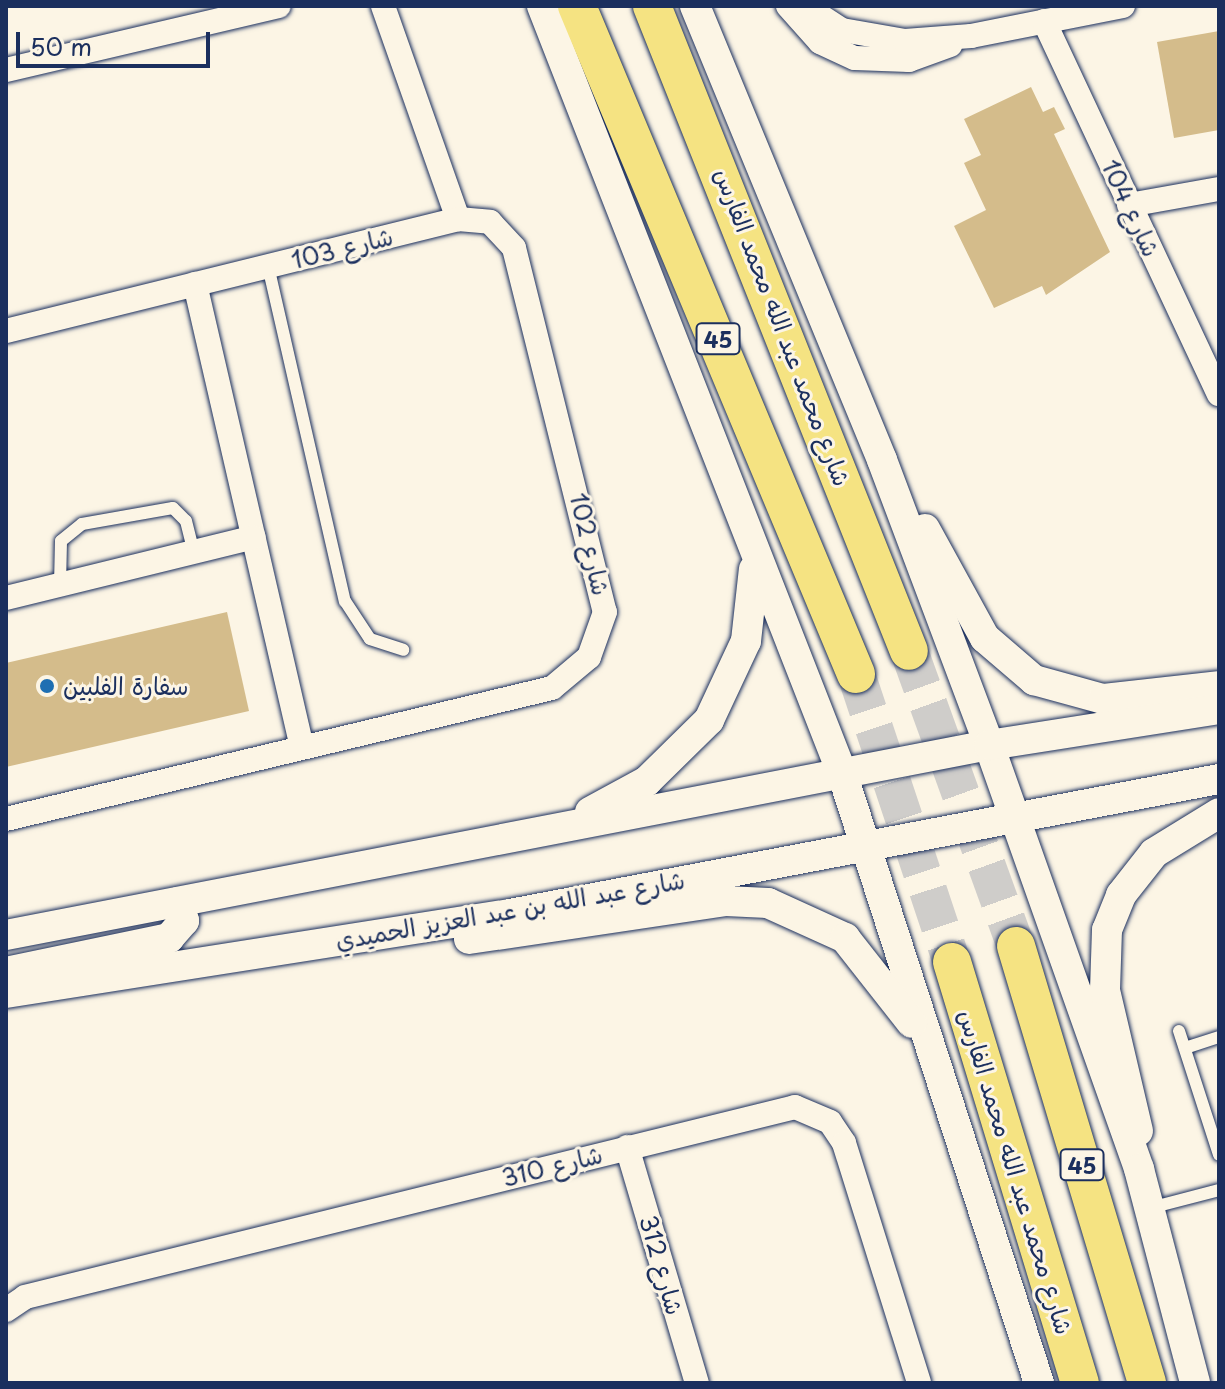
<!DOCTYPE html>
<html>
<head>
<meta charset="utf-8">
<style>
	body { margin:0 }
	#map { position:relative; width:1225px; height:1389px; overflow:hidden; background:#fcf5e5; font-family:"Playpen Sans","Playpen Sans Arabic",sans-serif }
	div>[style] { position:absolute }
	.building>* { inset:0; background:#d4bc8b }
	.primary-tunnel>* { height:38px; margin-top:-19px; transform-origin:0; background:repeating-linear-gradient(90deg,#cfcdca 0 38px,transparent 0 57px) }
	.roads { filter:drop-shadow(0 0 2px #1b2f5e) drop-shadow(0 0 2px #1b2f5e) }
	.service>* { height:12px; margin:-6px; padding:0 6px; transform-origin:6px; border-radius:6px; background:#fcf5e5 }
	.minor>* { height:24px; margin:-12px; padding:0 12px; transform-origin:12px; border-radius:12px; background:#fcf5e5 }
	.tertiary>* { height:30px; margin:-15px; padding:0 15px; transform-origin:15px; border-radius:15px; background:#fcf5e5 }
	.primary>* { height:38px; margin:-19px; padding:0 19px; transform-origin:19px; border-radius:19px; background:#f5e382 }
	.dots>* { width:22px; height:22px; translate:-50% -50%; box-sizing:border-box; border:4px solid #fcf5e5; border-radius:50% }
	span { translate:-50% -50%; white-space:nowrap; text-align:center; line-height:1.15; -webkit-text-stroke:6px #fcf5e5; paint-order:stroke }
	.shield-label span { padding:2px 6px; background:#fcf5e5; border:2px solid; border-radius:6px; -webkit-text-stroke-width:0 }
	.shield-label { font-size:22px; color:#1b2f5e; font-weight:700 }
	.street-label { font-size:24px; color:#1b2f5e }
	.poi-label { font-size:24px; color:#1b2f5e }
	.left { translate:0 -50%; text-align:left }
	.frame { position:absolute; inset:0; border:8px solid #1b2f5e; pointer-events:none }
	.scale { position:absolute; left:16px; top:32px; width:194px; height:36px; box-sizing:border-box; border:4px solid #1b2f5e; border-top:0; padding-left:10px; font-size:24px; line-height:28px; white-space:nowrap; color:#1b2f5e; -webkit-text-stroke:6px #fcf5e5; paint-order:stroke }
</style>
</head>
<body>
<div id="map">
	<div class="building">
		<i style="clip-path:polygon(1219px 31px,1219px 130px,1174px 138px,1157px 42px)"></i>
		<i style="clip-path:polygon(1031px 87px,1043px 112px,1054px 107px,1065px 129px,1054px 134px,1110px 252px,1046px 295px,1042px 286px,994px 308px,954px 226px,986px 210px,964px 163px,981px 155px,964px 119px)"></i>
		<i style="clip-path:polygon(227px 612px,249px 711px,6px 767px,6px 663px)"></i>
	</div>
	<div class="primary-tunnel">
		<i style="left:909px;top:651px;width:314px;rotate:70.1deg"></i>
		<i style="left:856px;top:674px;width:304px;rotate:71.6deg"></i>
	</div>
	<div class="roads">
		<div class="service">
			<i style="left:268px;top:266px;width:344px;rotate:77.1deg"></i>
			<i style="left:345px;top:601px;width:45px;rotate:56.7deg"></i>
			<i style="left:370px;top:639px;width:35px;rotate:18deg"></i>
			<i style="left:60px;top:585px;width:44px;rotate:-88.7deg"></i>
			<i style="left:61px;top:541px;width:27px;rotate:-39deg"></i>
			<i style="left:82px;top:524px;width:92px;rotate:-10deg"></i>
			<i style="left:173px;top:508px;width:18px;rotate:45deg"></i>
			<i style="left:186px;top:521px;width:32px;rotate:76deg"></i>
			<i style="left:1179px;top:1031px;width:130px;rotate:72.1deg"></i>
			<i style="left:1185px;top:1048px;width:36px;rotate:-18deg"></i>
			<i style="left:1150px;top:1208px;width:71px;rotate:-14.6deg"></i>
		</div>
		<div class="minor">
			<i style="left:383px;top:6px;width:226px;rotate:70.6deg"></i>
			<i style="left:788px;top:6px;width:48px;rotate:48.4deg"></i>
			<i style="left:820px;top:42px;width:38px;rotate:25deg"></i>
			<i style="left:855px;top:58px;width:54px;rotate:2.1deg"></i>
			<i style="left:909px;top:60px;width:44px;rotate:-20.1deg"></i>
			<i style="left:805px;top:6px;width:44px;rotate:33deg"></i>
			<i style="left:842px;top:30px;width:64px;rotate:9.9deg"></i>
			<i style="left:905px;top:41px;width:66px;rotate:-4.3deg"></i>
			<i style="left:971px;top:36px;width:155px;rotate:-11.2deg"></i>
			<i style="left:1044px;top:21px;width:412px;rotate:64.9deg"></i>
			<i style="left:6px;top:70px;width:280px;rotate:-13.2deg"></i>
			<i style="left:1129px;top:205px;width:91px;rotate:-10.1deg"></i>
			<i style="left:195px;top:284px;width:475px;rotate:77deg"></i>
			<i style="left:6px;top:331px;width:466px;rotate:-13.9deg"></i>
			<i style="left:458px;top:219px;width:32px;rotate:5deg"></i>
			<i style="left:490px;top:222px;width:35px;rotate:47deg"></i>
			<i style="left:514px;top:248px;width:375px;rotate:76deg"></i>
			<i style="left:605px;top:612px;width:48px;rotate:109.6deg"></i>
			<i style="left:589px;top:657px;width:48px;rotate:140deg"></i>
			<i style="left:552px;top:688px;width:561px;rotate:166.51deg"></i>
			<i style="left:6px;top:598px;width:255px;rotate:-13.8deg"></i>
			<i style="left:627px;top:1147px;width:246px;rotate:73.5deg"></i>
			<i style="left:6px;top:1310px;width:23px;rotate:-34deg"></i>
			<i style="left:25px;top:1297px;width:793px;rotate:-13.86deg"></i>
			<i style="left:795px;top:1107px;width:38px;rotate:23deg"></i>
			<i style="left:830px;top:1122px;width:25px;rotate:56deg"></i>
			<i style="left:844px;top:1143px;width:251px;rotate:72.6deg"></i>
		</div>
		<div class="tertiary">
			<i style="left:542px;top:6px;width:824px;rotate:68.64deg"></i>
			<i style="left:842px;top:773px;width:641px;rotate:72.1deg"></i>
			<i style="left:695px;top:6px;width:491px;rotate:67.6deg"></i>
			<i style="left:882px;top:460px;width:304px;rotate:69.4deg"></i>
			<i style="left:989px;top:745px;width:450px;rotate:70.5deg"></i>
			<i style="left:1139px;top:1169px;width:221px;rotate:75.3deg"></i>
			<i style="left:925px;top:529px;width:124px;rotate:61.2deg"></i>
			<i style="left:985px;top:638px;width:65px;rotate:40.6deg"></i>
			<i style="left:1034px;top:680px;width:72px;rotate:15.4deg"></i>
			<i style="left:1103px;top:699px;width:117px;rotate:-6.4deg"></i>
			<i style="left:590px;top:812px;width:65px;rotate:-28.5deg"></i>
			<i style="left:647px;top:781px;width:87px;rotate:-44.5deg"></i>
			<i style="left:709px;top:720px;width:87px;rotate:-64.9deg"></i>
			<i style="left:746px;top:641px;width:72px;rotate:-83.7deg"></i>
			<i style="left:6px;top:935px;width:1001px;rotate:-10.94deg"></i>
			<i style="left:989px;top:745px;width:233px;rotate:-8.9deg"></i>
			<i style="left:469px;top:939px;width:260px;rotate:-8.4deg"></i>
			<i style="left:726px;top:901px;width:42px;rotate:2.7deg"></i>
			<i style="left:768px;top:903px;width:85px;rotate:24.4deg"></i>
			<i style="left:845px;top:938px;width:108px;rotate:51.8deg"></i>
			<i style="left:6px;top:972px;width:167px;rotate:-11.8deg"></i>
			<i style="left:169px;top:938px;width:23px;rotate:-49deg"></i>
			<i style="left:184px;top:921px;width:20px;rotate:-108deg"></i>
			<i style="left:6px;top:993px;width:510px;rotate:-8.91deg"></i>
			<i style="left:510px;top:914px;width:722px;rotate:-10.78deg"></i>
			<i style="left:1138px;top:1131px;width:145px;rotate:-103.2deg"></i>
			<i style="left:1105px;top:990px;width:60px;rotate:-88.1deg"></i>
			<i style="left:1107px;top:930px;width:38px;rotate:-68deg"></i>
			<i style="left:1121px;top:895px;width:53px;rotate:-51.8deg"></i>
			<i style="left:1154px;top:853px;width:76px;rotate:-31.6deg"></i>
		</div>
		<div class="primary">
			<i style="left:577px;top:6px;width:724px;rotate:67.33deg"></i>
			<i style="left:652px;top:6px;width:694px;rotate:68.28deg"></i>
			<i style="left:1016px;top:946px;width:456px;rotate:73.3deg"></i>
			<i style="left:952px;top:962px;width:440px;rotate:73.1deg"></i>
		</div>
	</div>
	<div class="dots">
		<i style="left:47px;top:686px;background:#1f6fb2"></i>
	</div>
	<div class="shield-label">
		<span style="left:718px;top:339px">45</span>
		<span style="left:1082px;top:1165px">45</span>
	</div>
	<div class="street-label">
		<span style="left:1131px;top:208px;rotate:65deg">شارع 104</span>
		<span style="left:342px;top:248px;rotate:-14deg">شارع 103</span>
		<span style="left:783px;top:327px;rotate:69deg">شارع محمد عبد الله محمد الفارس</span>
		<span style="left:590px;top:544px;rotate:77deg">شارع 102</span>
		<span style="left:510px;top:910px;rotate:-10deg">شارع عبد الله بن عبد العزيز الحميدي</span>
		<span style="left:552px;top:1166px;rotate:-14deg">شارع 310</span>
		<span style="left:1016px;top:1172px;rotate:73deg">شارع محمد عبد الله محمد الفارس</span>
		<span style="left:662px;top:1265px;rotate:74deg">شارع 312</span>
	</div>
	<div class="poi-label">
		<span class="left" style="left:63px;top:686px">سفارة الفلبين</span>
	</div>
	<div class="frame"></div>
	<div class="scale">50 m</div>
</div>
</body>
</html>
